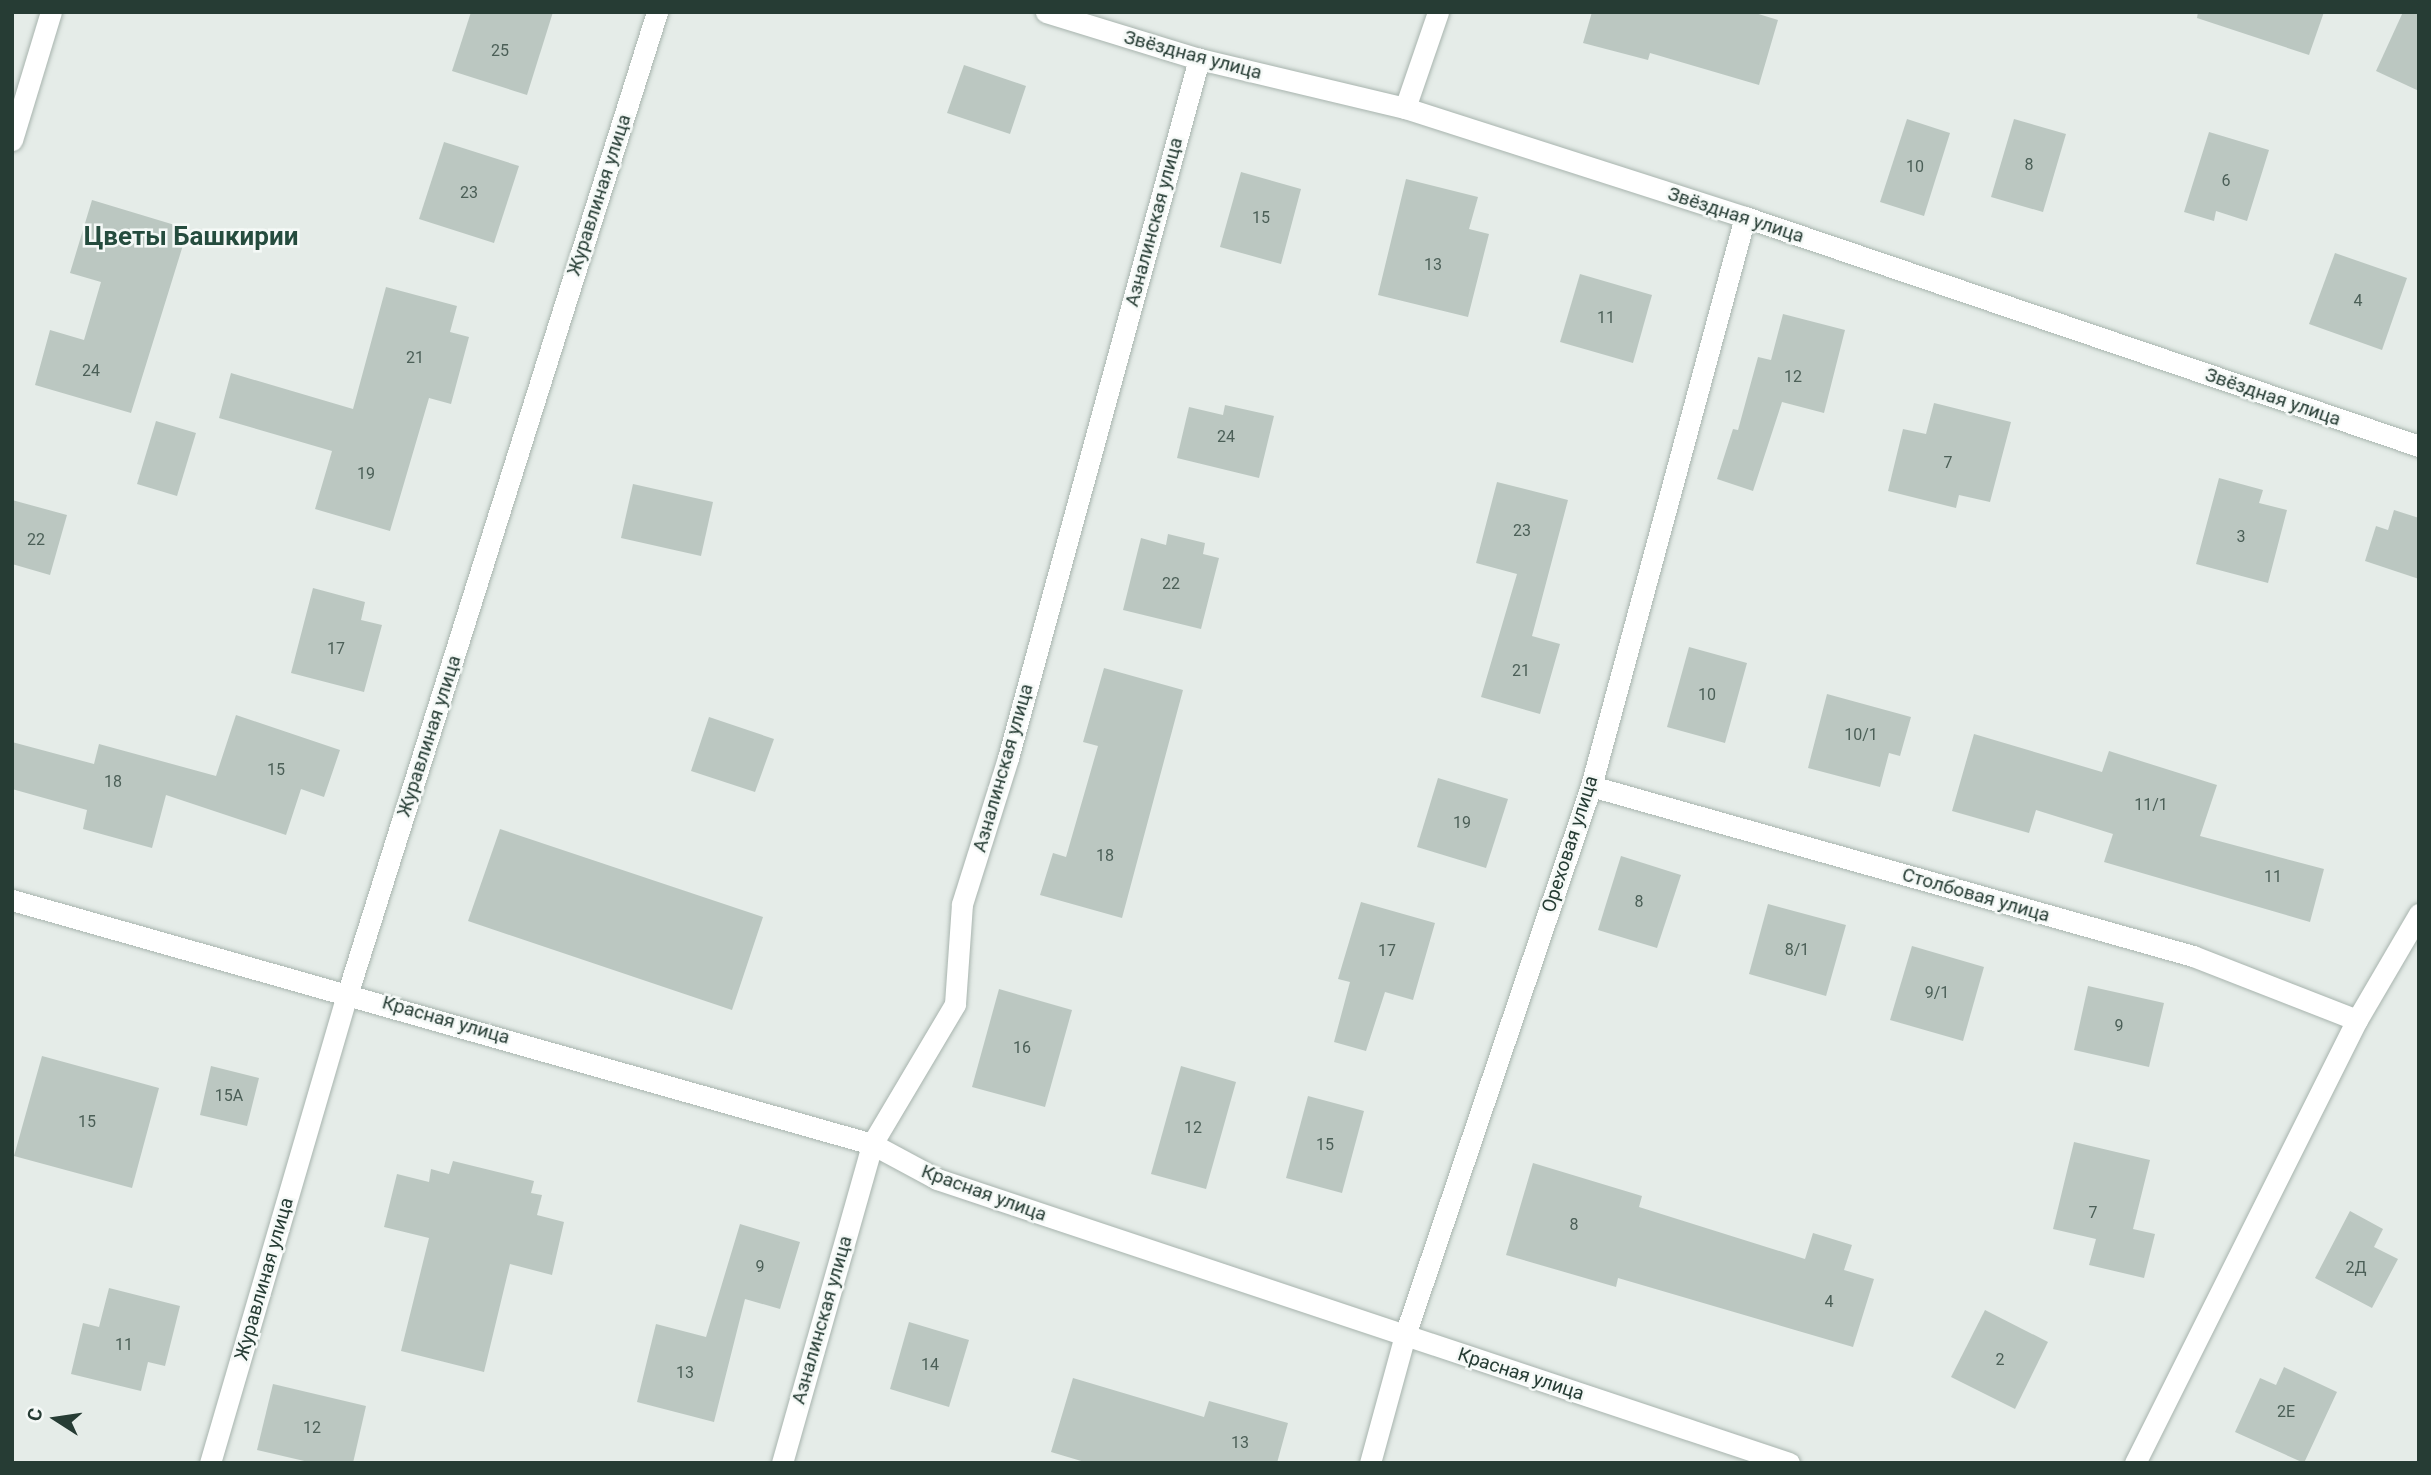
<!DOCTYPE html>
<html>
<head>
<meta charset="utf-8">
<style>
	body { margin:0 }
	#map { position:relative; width:2431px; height:1475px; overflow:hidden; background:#e5ece8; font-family:Roboto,sans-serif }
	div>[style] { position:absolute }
	.building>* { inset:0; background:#bbc7c1 }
	.roads { filter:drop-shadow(0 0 2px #a8b4ae) drop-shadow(0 0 2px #a8b4ae) }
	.street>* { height:21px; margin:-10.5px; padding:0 10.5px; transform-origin:10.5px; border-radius:10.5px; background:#fff }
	span { translate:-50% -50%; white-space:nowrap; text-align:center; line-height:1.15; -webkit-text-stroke:5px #f5f9f7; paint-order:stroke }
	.number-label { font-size:16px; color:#4b5f57 }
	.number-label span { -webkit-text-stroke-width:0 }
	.street-label { font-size:19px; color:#263c34 }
	.district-label { font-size:26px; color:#254c3e; font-weight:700 }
	.frame { position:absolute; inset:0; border:14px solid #263c34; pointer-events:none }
	.north { position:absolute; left:21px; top:1384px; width:70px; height:70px; -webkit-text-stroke:5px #f5f9f7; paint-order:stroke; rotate:282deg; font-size:19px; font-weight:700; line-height:28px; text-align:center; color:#263c34 }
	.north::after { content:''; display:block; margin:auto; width:24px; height:32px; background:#263c34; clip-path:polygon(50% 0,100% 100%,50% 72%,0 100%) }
</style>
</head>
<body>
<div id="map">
	<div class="building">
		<i style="clip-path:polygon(471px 12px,553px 12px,527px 95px,452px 71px)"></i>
		<i style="clip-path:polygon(1592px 12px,1752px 12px,1778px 20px,1759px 85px,1650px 53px,1648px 60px,1583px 43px)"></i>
		<i style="clip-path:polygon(2198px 12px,2324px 12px,2309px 55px,2197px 18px)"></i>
		<i style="clip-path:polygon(2403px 12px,2419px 12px,2419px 91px,2376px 71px)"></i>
		<i style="clip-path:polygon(964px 65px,1026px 86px,1010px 134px,947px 113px)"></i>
		<i style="clip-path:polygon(1907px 119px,1950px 133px,1924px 216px,1880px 202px)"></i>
		<i style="clip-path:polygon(2014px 119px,2066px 134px,2043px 212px,1991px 197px)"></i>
		<i style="clip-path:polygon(2209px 132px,2269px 150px,2247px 221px,2216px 211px,2214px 221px,2184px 212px)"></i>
		<i style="clip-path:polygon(444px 142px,519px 166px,494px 243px,419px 219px)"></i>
		<i style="clip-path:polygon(1241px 172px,1301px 189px,1281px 264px,1220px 247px)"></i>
		<i style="clip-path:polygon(1406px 179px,1478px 197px,1469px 229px,1489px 234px,1468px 317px,1378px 295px)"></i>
		<i style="clip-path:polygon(92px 200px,188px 229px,131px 413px,35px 385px,50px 330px,84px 340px,101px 282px,70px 273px)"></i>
		<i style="clip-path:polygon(2335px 253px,2407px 278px,2382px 350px,2309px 324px)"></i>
		<i style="clip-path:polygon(1580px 274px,1652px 295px,1633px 363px,1560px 342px)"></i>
		<i style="clip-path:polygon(386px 287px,457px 306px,450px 332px,469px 337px,451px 404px,429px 398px,390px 531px,315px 509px,332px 451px,219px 418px,231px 373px,353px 409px)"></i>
		<i style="clip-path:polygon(1783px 314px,1845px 330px,1824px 413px,1782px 402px,1753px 491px,1717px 479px,1733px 429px,1738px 430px,1758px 357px,1771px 360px)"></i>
		<i style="clip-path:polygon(1934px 403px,2011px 422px,1990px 502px,1959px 495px,1956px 508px,1888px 491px,1903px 429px,1926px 434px)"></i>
		<i style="clip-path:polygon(1225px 405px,1274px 416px,1259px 478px,1177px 458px,1189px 407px,1223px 415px)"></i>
		<i style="clip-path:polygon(156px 421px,196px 433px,177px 496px,137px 484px)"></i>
		<i style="clip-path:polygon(2219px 478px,2263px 490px,2259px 503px,2287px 510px,2268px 583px,2196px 564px)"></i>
		<i style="clip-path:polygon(1497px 482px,1568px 500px,1532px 636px,1560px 644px,1540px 714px,1481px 697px,1517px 574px,1476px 563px)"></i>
		<i style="clip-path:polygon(633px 484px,713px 502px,701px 556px,621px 538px)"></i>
		<i style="clip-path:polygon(12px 500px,67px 515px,50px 575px,12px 564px)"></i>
		<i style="clip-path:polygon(2394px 510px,2419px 518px,2419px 579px,2365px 561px,2376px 526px,2388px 530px)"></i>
		<i style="clip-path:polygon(1168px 534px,1205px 543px,1203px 554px,1219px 558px,1201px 629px,1123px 610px,1141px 538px,1166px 545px)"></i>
		<i style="clip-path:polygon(313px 588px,365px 602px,361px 620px,382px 625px,364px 692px,291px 673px)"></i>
		<i style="clip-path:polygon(1689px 647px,1747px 663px,1725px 743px,1667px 727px)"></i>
		<i style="clip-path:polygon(1104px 668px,1183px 690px,1122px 918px,1040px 895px,1053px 853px,1066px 857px,1098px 746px,1083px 742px)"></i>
		<i style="clip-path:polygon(1827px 694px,1911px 717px,1900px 756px,1889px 753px,1880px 787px,1808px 768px)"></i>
		<i style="clip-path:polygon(236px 715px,340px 750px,324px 797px,301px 789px,286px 835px,166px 795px,152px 848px,83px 829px,87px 810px,12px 789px,12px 742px,94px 764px,99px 744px,216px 776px)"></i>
		<i style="clip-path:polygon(709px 717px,774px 739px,755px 792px,691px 771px)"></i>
		<i style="clip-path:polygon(1974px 734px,2102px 772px,2109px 751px,2217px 785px,2200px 836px,2324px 869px,2310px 922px,2104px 862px,2113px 834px,2036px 810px,2029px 833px,1952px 811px)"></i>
		<i style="clip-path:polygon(1438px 778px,1508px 799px,1486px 868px,1417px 847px)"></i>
		<i style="clip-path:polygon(500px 829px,763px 917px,732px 1010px,468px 921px)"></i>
		<i style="clip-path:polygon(1621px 856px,1681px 875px,1657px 948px,1598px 930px)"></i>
		<i style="clip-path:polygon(1361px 902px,1435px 923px,1413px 1000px,1385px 992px,1366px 1051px,1334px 1042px,1350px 982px,1338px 979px)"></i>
		<i style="clip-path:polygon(1768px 904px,1846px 925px,1826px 996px,1749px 974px)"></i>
		<i style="clip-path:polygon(1912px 946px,1984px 967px,1963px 1041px,1890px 1020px)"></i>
		<i style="clip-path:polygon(2088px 986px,2164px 1003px,2149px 1067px,2074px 1050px)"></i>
		<i style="clip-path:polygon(999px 989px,1072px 1010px,1045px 1107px,972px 1087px)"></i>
		<i style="clip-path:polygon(42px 1056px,159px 1088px,132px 1188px,14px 1156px)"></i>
		<i style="clip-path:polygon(211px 1066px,259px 1078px,247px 1126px,200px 1115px)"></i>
		<i style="clip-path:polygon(1181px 1066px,1236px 1082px,1206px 1189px,1151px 1174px)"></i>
		<i style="clip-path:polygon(1308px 1096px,1364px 1111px,1342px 1193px,1286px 1178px)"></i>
		<i style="clip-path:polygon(2074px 1142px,2150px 1160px,2133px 1229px,2155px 1234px,2144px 1278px,2089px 1265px,2096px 1239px,2053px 1229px)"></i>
		<i style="clip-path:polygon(453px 1161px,534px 1181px,531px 1193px,542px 1195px,537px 1215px,564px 1222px,552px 1275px,510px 1264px,484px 1372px,401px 1351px,429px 1238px,384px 1227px,397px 1174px,429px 1182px,431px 1169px,449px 1174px)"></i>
		<i style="clip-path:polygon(1533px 1163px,1642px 1196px,1639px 1207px,1805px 1259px,1813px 1233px,1852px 1245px,1844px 1270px,1874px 1279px,1853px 1347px,1618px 1278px,1616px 1287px,1506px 1255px)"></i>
		<i style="clip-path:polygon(2350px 1211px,2383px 1229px,2374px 1247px,2398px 1259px,2372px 1308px,2315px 1278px)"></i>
		<i style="clip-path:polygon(740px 1224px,800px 1242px,780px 1309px,745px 1299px,714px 1422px,637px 1402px,656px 1324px,706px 1337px)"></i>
		<i style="clip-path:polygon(109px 1288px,180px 1306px,165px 1366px,148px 1362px,141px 1391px,71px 1374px,83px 1323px,99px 1327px)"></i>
		<i style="clip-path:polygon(1985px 1310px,2048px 1342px,2015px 1409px,1951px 1377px)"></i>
		<i style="clip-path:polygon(909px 1322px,969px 1340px,949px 1407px,890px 1389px)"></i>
		<i style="clip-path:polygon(2284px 1367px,2337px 1392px,2304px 1463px,2235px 1432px,2260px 1378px,2276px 1385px)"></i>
		<i style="clip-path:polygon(1073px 1378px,1204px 1417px,1209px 1401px,1288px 1423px,1277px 1463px,1088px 1463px,1051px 1452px)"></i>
		<i style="clip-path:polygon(273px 1384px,366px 1406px,353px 1463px,313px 1463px,257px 1450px)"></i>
	</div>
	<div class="roads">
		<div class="street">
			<i style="left:1046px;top:12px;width:160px;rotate:17.1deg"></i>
			<i style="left:1199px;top:59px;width:212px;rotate:13.4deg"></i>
			<i style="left:1405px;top:108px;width:357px;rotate:17.8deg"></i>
			<i style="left:1745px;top:217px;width:712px;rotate:18.77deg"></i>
			<i style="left:1405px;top:108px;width:102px;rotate:-71deg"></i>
			<i style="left:12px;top:140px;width:134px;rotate:-73.1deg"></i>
			<i style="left:1591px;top:786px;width:626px;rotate:15.77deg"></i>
			<i style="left:2193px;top:956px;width:176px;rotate:21.3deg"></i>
			<i style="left:12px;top:900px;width:894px;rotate:15.84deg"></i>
			<i style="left:872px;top:1144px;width:74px;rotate:28.3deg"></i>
			<i style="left:937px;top:1179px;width:898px;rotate:18.43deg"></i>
			<i style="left:210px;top:1463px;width:491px;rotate:-73.7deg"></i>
			<i style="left:348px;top:992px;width:1028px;rotate:-72.5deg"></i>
			<i style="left:782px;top:1463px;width:331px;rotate:-74.2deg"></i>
			<i style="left:872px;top:1144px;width:163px;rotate:-59.3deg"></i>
			<i style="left:955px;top:1004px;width:100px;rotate:-86deg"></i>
			<i style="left:962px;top:904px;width:153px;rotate:-72.5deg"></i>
			<i style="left:1008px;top:758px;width:725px;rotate:-74.72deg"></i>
			<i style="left:1370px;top:1463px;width:133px;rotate:-74.7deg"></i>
			<i style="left:1405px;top:1335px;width:580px;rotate:-71.28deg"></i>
			<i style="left:1591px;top:786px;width:589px;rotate:-74.86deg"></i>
			<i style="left:2135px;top:1463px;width:496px;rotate:-63.4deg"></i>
			<i style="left:2357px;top:1020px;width:123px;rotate:-59.7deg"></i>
		</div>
	</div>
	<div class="number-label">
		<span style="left:500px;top:51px">25</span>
		<span style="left:2029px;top:165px">8</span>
		<span style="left:1915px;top:167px">10</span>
		<span style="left:2226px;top:181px">6</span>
		<span style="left:469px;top:193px">23</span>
		<span style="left:1261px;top:218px">15</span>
		<span style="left:1433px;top:265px">13</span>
		<span style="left:2358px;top:301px">4</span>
		<span style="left:1606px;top:318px">11</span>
		<span style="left:415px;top:358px">21</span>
		<span style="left:91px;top:371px">24</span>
		<span style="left:1793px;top:377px">12</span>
		<span style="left:1226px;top:437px">24</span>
		<span style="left:1948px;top:463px">7</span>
		<span style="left:366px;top:474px">19</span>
		<span style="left:1522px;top:531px">23</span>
		<span style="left:2241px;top:537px">3</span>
		<span style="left:36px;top:540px">22</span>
		<span style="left:1171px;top:584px">22</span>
		<span style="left:336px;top:649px">17</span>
		<span style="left:1521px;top:671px">21</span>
		<span style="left:1707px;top:695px">10</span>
		<span style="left:1861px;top:735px">10/1</span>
		<span style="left:276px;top:770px">15</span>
		<span style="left:113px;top:782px">18</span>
		<span style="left:2151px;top:805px">11/1</span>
		<span style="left:1462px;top:823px">19</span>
		<span style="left:1105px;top:856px">18</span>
		<span style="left:2273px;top:877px">11</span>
		<span style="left:1639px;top:902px">8</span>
		<span style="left:1797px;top:950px">8/1</span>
		<span style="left:1387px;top:951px">17</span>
		<span style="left:1937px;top:993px">9/1</span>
		<span style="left:2119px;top:1026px">9</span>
		<span style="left:1022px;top:1048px">16</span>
		<span style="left:229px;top:1096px">15А</span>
		<span style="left:87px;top:1122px">15</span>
		<span style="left:1193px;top:1128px">12</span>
		<span style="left:1325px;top:1145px">15</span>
		<span style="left:2093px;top:1213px">7</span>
		<span style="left:1574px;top:1225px">8</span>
		<span style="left:760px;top:1267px">9</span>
		<span style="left:2356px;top:1268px">2Д</span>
		<span style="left:1829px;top:1302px">4</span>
		<span style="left:124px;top:1345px">11</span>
		<span style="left:2000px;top:1360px">2</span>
		<span style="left:930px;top:1365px">14</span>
		<span style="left:685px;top:1373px">13</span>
		<span style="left:2286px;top:1412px">2Е</span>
		<span style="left:312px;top:1428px">12</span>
		<span style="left:1240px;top:1443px">13</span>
	</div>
	<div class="street-label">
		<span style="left:1193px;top:55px;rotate:15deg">Звёздная улица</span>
		<span style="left:599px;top:195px;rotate:-72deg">Журавлиная улица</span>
		<span style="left:1736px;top:215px;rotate:18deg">Звёздная улица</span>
		<span style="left:1154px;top:222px;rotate:-75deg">Азналинская улица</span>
		<span style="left:2273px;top:397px;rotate:19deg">Звёздная улица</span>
		<span style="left:429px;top:736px;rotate:-72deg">Журавлиная улица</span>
		<span style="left:1003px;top:768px;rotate:-74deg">Азналинская улица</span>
		<span style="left:1570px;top:844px;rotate:-72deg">Ореховая улица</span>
		<span style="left:1976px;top:895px;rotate:16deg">Столбовая улица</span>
		<span style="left:446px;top:1020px;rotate:16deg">Красная улица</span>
		<span style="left:984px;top:1193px;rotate:20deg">Красная улица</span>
		<span style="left:264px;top:1279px;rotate:-74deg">Журавлиная улица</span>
		<span style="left:822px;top:1320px;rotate:-74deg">Азналинская улица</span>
		<span style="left:1521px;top:1374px;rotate:18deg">Красная улица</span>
	</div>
	<div class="district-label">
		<span style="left:191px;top:237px">Цветы Башкирии</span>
	</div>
	<div class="frame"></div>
	<div class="north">С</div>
</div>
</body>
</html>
